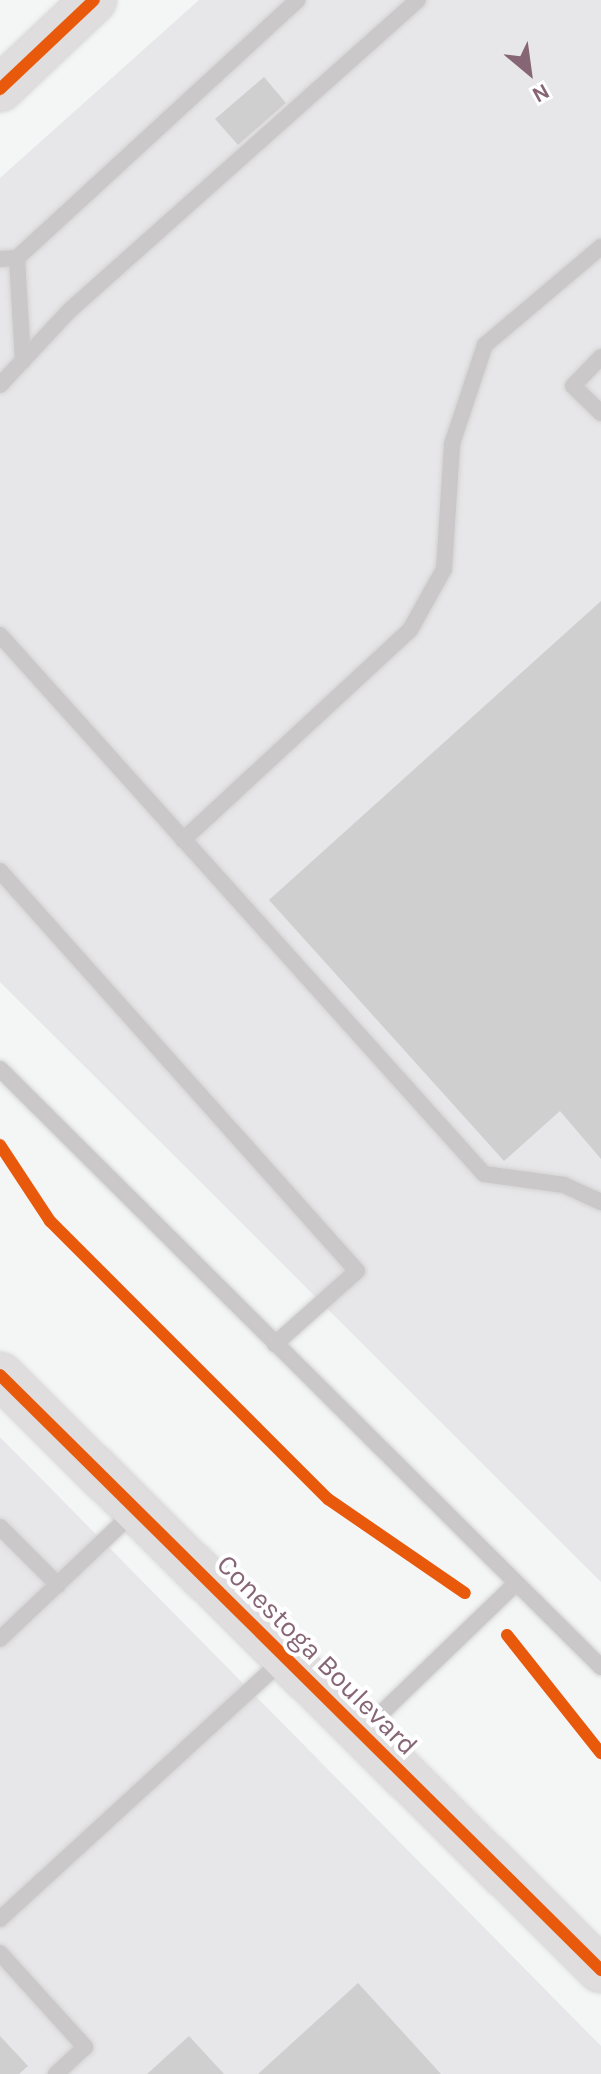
<!DOCTYPE html>
<html>
<head>
<meta charset="utf-8">
<style>
	body { margin:0 }
	#map { position:relative; width:601px; height:2074px; overflow:hidden; background:#f4f6f6; font-family:Karla,sans-serif }
	div>[style] { position:absolute }
	.built>* { inset:0; background:#e7e6e8 }
	.building>* { inset:0; background:#d0cfd0 }
	.roads { filter:drop-shadow(0 0 2px #d4d3d3) drop-shadow(0 0 2px #d4d3d3) }
	.lane>* { height:16px; margin:-8px; padding:0 8px; transform-origin:8px; border-radius:8px; background:#cac8c9 }
	.secondary>* { height:44px; margin:-22px; padding:0 22px; transform-origin:22px; border-radius:22px; background:#dfddde }
	.cycleway>* { height:12px; margin:-6px; padding:0 6px; transform-origin:6px; border-radius:6px; background:#e8590c }
	span { translate:-50% -50%; white-space:nowrap; text-align:center; line-height:1.15; -webkit-text-stroke:8px #fff; paint-order:stroke }
	.street-label { font-size:28px; color:#866575 }
	.north { position:absolute; left:489px; top:32px; width:80px; height:80px; -webkit-text-stroke:6px #fff; paint-order:stroke; rotate:151deg; font-size:22px; font-weight:700; line-height:32px; text-align:center; color:#866575 }
	.north::after { content:''; display:block; margin:auto; width:28px; height:36px; background:#866575; clip-path:polygon(50% 0,100% 100%,50% 72%,0 100%) }
</style>
</head>
<body>
<div id="map">
	<div class="built">
		<i style="clip-path:polygon(199px 0,601px 0,601px 1582px,0 982px,0 178px)"></i>
		<i style="clip-path:polygon(0 1437px,601px 2046px,601px 2074px,0 2074px)"></i>
	</div>
	<div class="building">
		<i style="clip-path:polygon(264px 77px,286px 103px,238px 145px,215px 119px)"></i>
		<i style="clip-path:polygon(601px 601px,601px 1159px,560px 1111px,504px 1161px,269px 900px)"></i>
		<i style="clip-path:polygon(358px 1983px,441px 2074px,258px 2074px)"></i>
		<i style="clip-path:polygon(0 2036px,28px 2066px,19px 2074px,0 2074px)"></i>
		<i style="clip-path:polygon(189px 2036px,224px 2074px,147px 2074px)"></i>
	</div>
	<div class="roads">
		<div class="lane">
			<i style="left:17px;top:258px;width:103px;rotate:86.7deg"></i>
			<i style="left:0;top:259px;width:17px;rotate:-3deg"></i>
			<i style="left:17px;top:258px;width:381px;rotate:-42.6deg"></i>
			<i style="left:601px;top:357px;width:40px;rotate:134deg"></i>
			<i style="left:573px;top:386px;width:39px;rotate:44deg"></i>
			<i style="left:0;top:385px;width:101px;rotate:-47deg"></i>
			<i style="left:69px;top:311px;width:467px;rotate:-41.7deg"></i>
			<i style="left:0;top:635px;width:724px;rotate:48.08deg"></i>
			<i style="left:484px;top:1174px;width:81px;rotate:7.8deg"></i>
			<i style="left:564px;top:1185px;width:41px;rotate:24.7deg"></i>
			<i style="left:183px;top:840px;width:309px;rotate:-42.8deg"></i>
			<i style="left:410px;top:630px;width:70px;rotate:-60.9deg"></i>
			<i style="left:444px;top:569px;width:125px;rotate:-86.3deg"></i>
			<i style="left:452px;top:444px;width:104px;rotate:-71.6deg"></i>
			<i style="left:485px;top:345px;width:152px;rotate:-40.2deg"></i>
			<i style="left:0;top:871px;width:536px;rotate:48.25deg"></i>
			<i style="left:357px;top:1271px;width:110px;rotate:138.3deg"></i>
			<i style="left:0;top:1069px;width:848px;rotate:44.86deg"></i>
			<i style="left:0;top:1527px;width:82px;rotate:45deg"></i>
			<i style="left:0;top:1639px;width:186px;rotate:-43.5deg"></i>
			<i style="left:364px;top:1730px;width:210px;rotate:-44deg"></i>
			<i style="left:0;top:1919px;width:385px;rotate:-42.5deg"></i>
			<i style="left:0;top:1953px;width:127px;rotate:47.9deg"></i>
			<i style="left:85px;top:2047px;width:40px;rotate:137deg"></i>
		</div>
		<div class="secondary">
			<i style="left:0;top:89px;width:129px;rotate:-43.4deg"></i>
			<i style="left:0;top:1375px;width:846px;rotate:44.71deg"></i>
		</div>
	</div>
	<div class="cycleway">
		<i style="left:0;top:89px;width:129px;rotate:-43.4deg"></i>
		<i style="left:0;top:1145px;width:91px;rotate:56.7deg"></i>
		<i style="left:50px;top:1221px;width:393px;rotate:45deg"></i>
		<i style="left:328px;top:1499px;width:166px;rotate:34.5deg"></i>
		<i style="left:0;top:1375px;width:846px;rotate:44.71deg"></i>
		<i style="left:507px;top:1635px;width:151px;rotate:51.5deg"></i>
	</div>
	<div class="street-label">
		<span style="left:317px;top:1655px;rotate:45deg">Conestoga Boulevard</span>
	</div>
	<div class="north">N</div>
</div>
</body>
</html>
